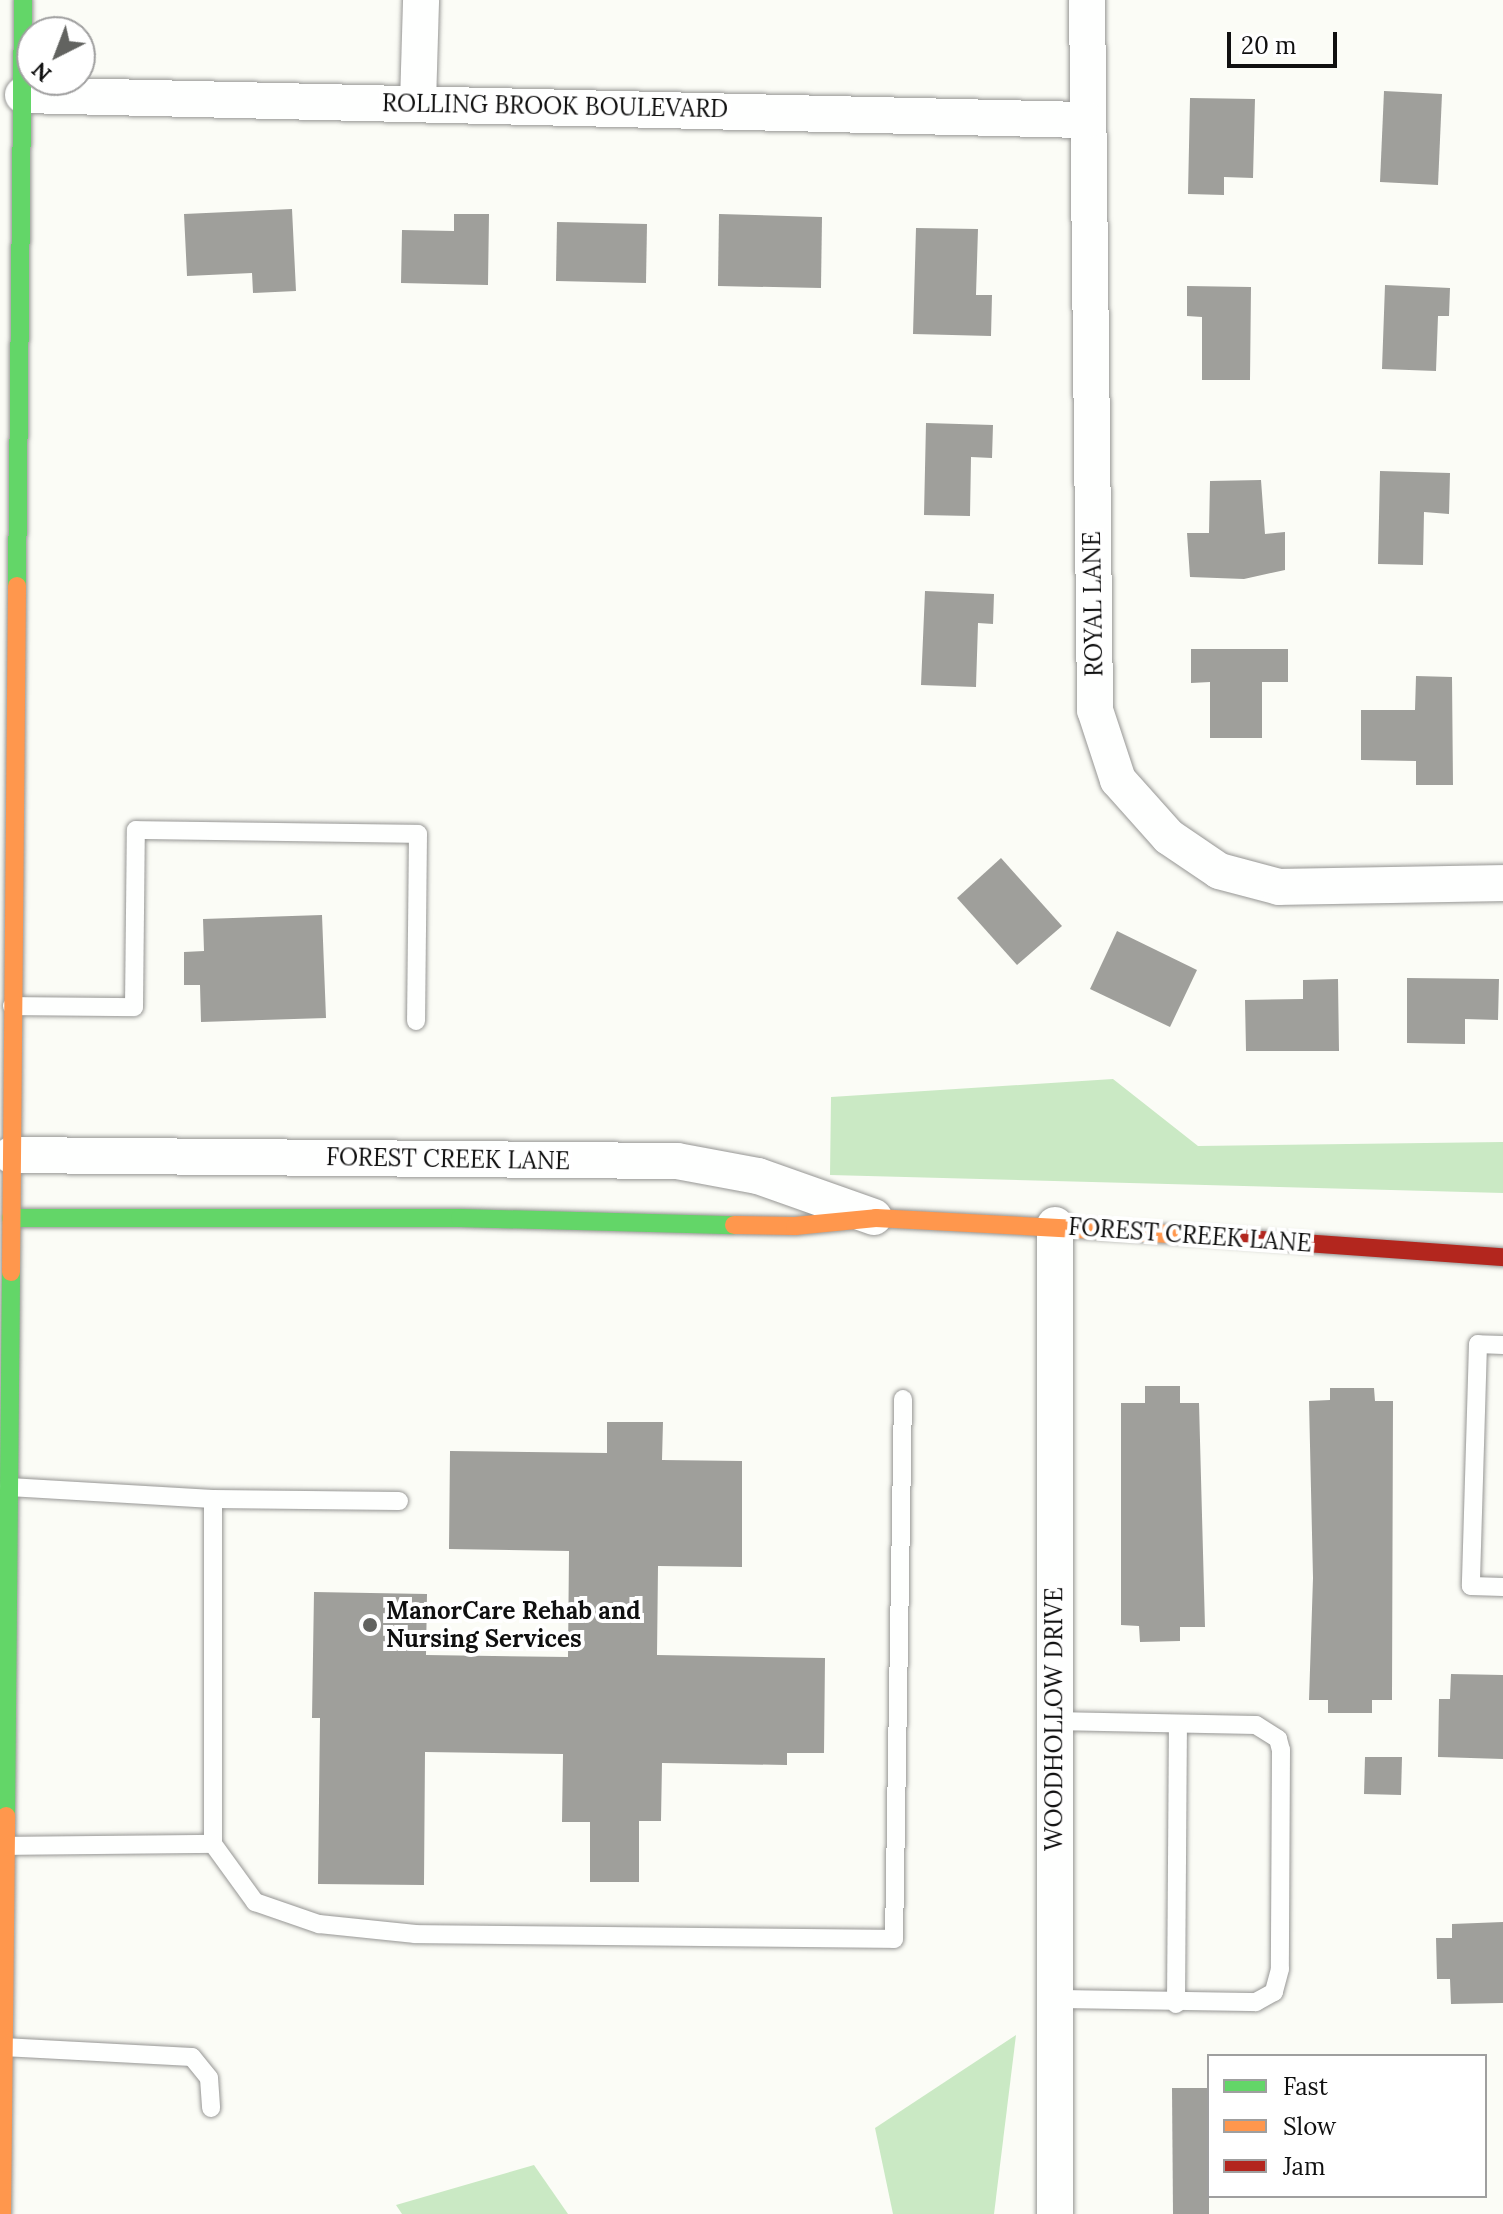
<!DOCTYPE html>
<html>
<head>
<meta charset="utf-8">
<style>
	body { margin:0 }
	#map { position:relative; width:1503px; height:2214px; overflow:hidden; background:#fbfcf6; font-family:Lora,serif }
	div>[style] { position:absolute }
	.forest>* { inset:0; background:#cae9c4 }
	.building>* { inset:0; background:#9f9f9b }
	.roads { filter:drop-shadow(0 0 2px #969694) drop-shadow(0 0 2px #969694) }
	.lane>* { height:18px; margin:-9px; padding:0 9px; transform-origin:9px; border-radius:9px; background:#fefffe }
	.street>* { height:36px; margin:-18px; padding:0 18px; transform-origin:18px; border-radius:18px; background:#fefffe }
	.fast>* { height:18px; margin:-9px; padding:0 9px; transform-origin:9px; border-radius:9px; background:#63d668 }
	.slow>* { height:18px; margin:-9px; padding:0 9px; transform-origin:9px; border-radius:9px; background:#ff974d }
	.jam>* { height:18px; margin:-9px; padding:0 9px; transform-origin:9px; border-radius:9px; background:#b3261e }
	.dots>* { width:22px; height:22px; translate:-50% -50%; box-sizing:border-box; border:4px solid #fff; border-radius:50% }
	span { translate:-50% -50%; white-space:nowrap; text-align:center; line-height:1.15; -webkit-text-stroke:8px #fff; paint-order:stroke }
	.street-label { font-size:24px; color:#101010 }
	.poi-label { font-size:24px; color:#101010; font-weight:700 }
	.left { translate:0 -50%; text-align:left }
	.legend { position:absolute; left:1207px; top:2054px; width:280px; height:144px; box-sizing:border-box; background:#fff; border:2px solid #9f9f9f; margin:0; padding:10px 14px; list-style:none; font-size:24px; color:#101010 }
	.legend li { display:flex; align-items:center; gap:16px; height:40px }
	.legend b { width:40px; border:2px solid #9f9f9f }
	.north { position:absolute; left:16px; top:16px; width:80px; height:80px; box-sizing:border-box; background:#fff; border:2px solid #9f9f9f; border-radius:50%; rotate:222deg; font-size:22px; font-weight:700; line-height:32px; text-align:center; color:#101010 }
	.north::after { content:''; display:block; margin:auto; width:28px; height:36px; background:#626360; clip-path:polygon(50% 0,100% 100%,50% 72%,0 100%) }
	.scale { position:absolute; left:1227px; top:32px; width:110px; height:36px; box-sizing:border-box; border:4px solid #101010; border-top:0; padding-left:10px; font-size:24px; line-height:28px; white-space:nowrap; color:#101010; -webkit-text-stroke:6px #fff; paint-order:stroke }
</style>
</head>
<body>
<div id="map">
	<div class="forest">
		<i style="clip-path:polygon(1113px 1079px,1198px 1146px,1503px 1142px,1503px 1193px,830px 1175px,831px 1097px)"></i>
		<i style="clip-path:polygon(1016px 2035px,994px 2214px,893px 2214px,875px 2128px)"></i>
		<i style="clip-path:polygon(534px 2165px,568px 2214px,402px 2214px,396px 2205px)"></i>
	</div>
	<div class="building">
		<i style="clip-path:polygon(1384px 91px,1442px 94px,1438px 185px,1380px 182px)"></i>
		<i style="clip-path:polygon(1190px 98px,1255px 99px,1253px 178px,1224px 177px,1224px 195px,1188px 194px)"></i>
		<i style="clip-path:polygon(292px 209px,296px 291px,253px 293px,252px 273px,187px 276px,184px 214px)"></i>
		<i style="clip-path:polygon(454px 214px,489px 214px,488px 285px,401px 283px,402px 230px,454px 231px)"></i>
		<i style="clip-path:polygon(719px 214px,822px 217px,821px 288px,718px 286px)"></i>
		<i style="clip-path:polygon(557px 222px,647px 224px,646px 283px,556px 281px)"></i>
		<i style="clip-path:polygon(916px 228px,978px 229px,976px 295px,992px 295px,991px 336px,913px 334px)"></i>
		<i style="clip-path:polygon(1385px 285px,1450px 288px,1449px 316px,1438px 316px,1436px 371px,1382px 369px)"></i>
		<i style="clip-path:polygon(1187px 286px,1251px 287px,1250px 380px,1202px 380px,1202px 317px,1187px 316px)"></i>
		<i style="clip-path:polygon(926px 423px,993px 425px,992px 458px,971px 457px,970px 516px,924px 515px)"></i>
		<i style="clip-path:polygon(1380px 471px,1450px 473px,1449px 514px,1424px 512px,1423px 565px,1378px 564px)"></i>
		<i style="clip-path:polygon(1261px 480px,1265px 534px,1285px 532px,1285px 570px,1244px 579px,1190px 577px,1187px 533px,1209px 533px,1210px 481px)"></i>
		<i style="clip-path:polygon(925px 591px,994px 594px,993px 624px,978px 623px,976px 687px,921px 685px)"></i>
		<i style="clip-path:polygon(1191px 649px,1288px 649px,1288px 682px,1262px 682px,1262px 738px,1210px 738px,1210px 682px,1191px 683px)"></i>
		<i style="clip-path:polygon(1416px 676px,1452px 677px,1453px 785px,1416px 785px,1416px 761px,1361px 760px,1361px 710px,1415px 710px)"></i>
		<i style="clip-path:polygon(1001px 858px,1062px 926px,1017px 965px,957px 898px)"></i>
		<i style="clip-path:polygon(322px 915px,326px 1018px,201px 1022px,200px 985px,184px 985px,184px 952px,204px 951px,203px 919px)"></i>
		<i style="clip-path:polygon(1117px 931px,1197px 970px,1170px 1027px,1090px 989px)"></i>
		<i style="clip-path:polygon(1407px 978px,1499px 979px,1498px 1020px,1465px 1019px,1465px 1044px,1407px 1043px)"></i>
		<i style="clip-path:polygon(1338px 979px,1339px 1051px,1246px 1051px,1245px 1000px,1303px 999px,1303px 980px)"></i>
		<i style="clip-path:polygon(1145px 1386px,1180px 1386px,1180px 1403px,1199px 1403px,1205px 1627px,1180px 1627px,1180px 1641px,1140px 1642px,1139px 1626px,1121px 1625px,1121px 1403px,1145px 1403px)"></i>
		<i style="clip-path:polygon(1330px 1388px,1374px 1388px,1375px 1401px,1393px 1401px,1392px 1700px,1372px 1700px,1372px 1713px,1328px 1713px,1328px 1700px,1309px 1700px,1313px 1578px,1309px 1401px,1330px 1400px)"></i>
		<i style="clip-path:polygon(607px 1422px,663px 1422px,662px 1460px,742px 1461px,742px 1567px,658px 1566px,657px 1655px,825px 1658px,824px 1753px,787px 1753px,787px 1765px,662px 1763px,661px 1821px,639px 1821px,639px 1882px,590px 1882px,590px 1822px,562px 1822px,563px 1754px,425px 1752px,424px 1885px,318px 1884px,320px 1718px,312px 1718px,314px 1592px,427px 1594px,426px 1655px,568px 1657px,569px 1551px,449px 1549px,450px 1451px,607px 1453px)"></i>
		<i style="clip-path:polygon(1451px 1674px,1503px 1675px,1503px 1759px,1438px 1757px,1439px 1699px,1450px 1699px)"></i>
		<i style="clip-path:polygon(1365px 1757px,1402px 1757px,1401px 1795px,1364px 1794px)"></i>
		<i style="clip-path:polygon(1503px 1922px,1503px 2003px,1451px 2004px,1450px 1979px,1437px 1979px,1436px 1938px,1452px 1938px,1452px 1924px)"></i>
		<i style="clip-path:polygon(1172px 2088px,1209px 2088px,1209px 2214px,1173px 2214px)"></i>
	</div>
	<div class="roads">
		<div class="lane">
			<i style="left:12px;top:1006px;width:122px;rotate:0.5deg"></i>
			<i style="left:134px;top:1007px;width:177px;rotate:-89.4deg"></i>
			<i style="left:136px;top:830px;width:282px;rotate:0.8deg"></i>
			<i style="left:418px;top:834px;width:187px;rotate:90.6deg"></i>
			<i style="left:1503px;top:1345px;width:25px;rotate:-178deg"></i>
			<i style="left:1478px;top:1344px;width:242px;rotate:91.7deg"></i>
			<i style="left:1471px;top:1586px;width:32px;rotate:2deg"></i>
			<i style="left:9px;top:1487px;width:204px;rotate:3.4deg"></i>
			<i style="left:213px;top:1499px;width:186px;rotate:0.6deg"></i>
			<i style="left:213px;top:1499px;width:345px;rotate:90deg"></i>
			<i style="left:213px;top:1844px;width:72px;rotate:54.1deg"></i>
			<i style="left:255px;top:1902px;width:68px;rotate:19deg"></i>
			<i style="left:319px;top:1924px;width:97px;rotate:5.9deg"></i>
			<i style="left:415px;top:1934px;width:479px;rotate:0.6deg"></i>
			<i style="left:894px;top:1939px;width:540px;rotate:-89.05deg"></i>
			<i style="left:1053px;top:1721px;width:203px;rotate:1.1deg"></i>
			<i style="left:1256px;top:1725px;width:26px;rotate:32deg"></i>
			<i style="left:1278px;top:1739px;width:11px;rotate:75deg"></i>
			<i style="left:1281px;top:1750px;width:219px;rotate:90.3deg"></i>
			<i style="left:1280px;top:1969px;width:24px;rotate:105deg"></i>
			<i style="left:1274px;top:1992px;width:21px;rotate:151deg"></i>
			<i style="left:1256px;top:2002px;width:202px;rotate:-179.1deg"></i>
			<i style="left:5px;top:1846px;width:208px;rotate:-0.6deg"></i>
			<i style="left:1176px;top:2004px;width:279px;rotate:-89.6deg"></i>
			<i style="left:3px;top:2047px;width:189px;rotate:3deg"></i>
			<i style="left:192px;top:2057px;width:27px;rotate:51deg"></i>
			<i style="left:209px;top:2078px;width:30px;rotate:86deg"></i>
		</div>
		<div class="street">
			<i style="left:1087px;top:0;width:710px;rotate:89.35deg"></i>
			<i style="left:1095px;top:710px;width:74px;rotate:71.8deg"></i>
			<i style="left:1118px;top:780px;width:76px;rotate:48.2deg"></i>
			<i style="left:1169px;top:837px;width:60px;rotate:34.2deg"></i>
			<i style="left:1219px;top:871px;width:62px;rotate:14.9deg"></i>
			<i style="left:1279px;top:887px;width:224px;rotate:-1deg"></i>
			<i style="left:23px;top:95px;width:1064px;rotate:1.35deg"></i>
			<i style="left:418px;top:103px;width:103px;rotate:-88.3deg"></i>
			<i style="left:11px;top:1155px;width:666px;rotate:0.52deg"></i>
			<i style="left:677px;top:1161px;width:82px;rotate:10.5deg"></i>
			<i style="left:758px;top:1176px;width:123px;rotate:19.5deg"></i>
			<i style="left:1055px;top:2214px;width:989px;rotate:-90deg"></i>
		</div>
		<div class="fast">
			<i style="left:17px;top:586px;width:586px;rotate:-89.41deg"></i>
			<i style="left:11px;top:1218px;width:449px"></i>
			<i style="left:460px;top:1218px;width:274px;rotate:1.5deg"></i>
			<i style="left:6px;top:1816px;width:544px;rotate:-89.47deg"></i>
		</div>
		<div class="slow">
			<i style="left:734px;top:1225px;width:61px;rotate:0.9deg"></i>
			<i style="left:795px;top:1226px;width:81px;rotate:-5.6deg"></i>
			<i style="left:876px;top:1218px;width:317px;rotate:3.1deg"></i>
			<i style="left:11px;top:1272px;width:686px;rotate:-89.5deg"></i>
			<i style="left:2px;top:2214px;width:398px;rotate:-89.4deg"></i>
		</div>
		<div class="jam">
			<i style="left:1193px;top:1235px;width:311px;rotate:4.1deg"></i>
		</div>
	</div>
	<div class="dots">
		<i style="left:370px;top:1625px;background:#626360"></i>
	</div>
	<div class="street-label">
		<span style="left:555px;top:106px;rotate:1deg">ROLLING BROOK BOULEVARD</span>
		<span style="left:1093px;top:604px;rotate:-91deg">ROYAL LANE</span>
		<span style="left:448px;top:1159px;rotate:1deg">FOREST CREEK LANE</span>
		<span style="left:1190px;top:1235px;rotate:4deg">FOREST CREEK LANE</span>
		<span style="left:1054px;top:1719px;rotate:-90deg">WOODHOLLOW DRIVE</span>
	</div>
	<div class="poi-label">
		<span class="left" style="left:386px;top:1625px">ManorCare Rehab and<br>Nursing Services</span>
	</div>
	<ul class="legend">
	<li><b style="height:10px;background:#63d668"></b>Fast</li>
	<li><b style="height:10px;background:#ff974d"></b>Slow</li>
	<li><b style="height:10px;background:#b3261e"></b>Jam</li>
	</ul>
	<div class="north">N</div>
	<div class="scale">20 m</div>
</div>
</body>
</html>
